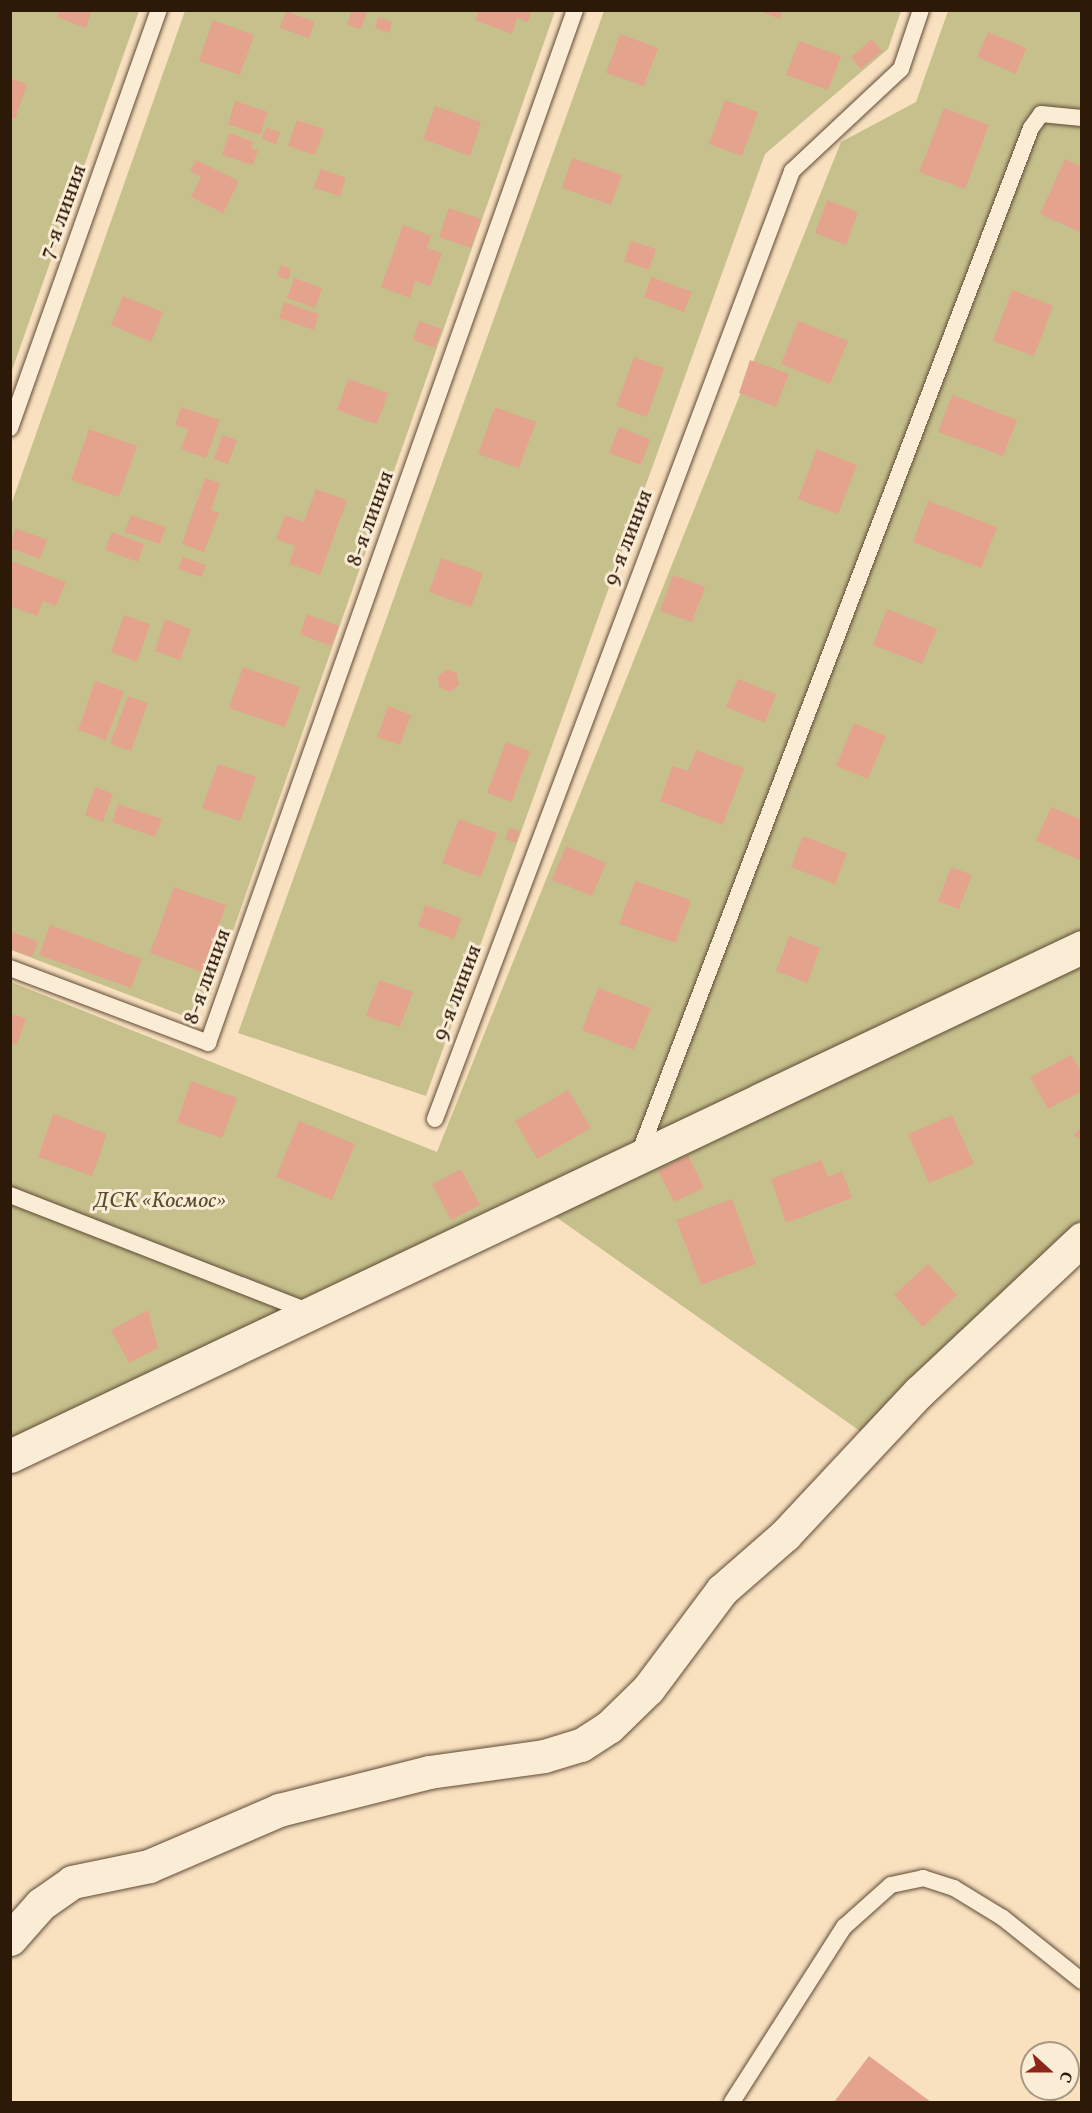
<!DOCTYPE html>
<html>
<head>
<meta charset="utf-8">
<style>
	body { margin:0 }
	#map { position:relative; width:1092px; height:2113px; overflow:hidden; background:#f9e1c0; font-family:Vollkorn,serif }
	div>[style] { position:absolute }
	.green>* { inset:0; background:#c6c08d }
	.building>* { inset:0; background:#e4a38d }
	.roads { filter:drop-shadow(0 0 2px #604b35) drop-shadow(0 0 2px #604b35) }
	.lane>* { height:16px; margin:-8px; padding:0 8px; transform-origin:8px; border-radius:8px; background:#fbecd6 }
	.street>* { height:33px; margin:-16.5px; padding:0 16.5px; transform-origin:16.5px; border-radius:16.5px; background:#fbecd6 }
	span { translate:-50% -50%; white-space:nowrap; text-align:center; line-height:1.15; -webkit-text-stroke:6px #fbecd6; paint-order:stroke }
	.street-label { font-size:22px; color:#2d1907 }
	.park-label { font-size:22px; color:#5b4b2f; font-style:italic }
	.frame { position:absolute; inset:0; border:12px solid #2d1907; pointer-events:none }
	.north { position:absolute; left:1020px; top:2041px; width:60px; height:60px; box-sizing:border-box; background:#fbecd6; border:2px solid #a99883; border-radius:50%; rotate:111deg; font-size:16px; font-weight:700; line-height:24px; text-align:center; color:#2d1907 }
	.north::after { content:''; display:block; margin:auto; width:21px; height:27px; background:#8f2418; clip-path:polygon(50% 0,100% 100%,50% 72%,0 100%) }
</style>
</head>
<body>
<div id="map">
	<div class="green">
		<i style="clip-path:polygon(11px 11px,139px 11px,11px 373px)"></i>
		<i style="clip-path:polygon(185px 11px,555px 11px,207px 1005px,184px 1016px,11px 950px,11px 505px)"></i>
		<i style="clip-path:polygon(604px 11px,901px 11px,888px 49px,765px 154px,426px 1096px,238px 1033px)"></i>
		<i style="clip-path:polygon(948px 11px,1081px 11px,1081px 1220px,867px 1436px,556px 1217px,532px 1190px,11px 1441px,11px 982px,437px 1152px,841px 142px,916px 102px)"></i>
	</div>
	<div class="building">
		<i style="clip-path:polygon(59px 10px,92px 10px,86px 28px,57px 17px)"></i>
		<i style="clip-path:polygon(352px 10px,368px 10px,361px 29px,347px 25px)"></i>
		<i style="clip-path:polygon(479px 10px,532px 10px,528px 22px,517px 18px,512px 34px,475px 20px)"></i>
		<i style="clip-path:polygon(757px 10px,783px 10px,780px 19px)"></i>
		<i style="clip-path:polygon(286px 11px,315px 22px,309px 38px,280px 28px)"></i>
		<i style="clip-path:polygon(378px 17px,392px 22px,389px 33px,375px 28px)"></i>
		<i style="clip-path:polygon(213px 20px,254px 35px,240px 75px,199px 61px)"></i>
		<i style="clip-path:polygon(988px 32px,1026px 48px,1016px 74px,977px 57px)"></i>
		<i style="clip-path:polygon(620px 34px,658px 48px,644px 86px,606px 73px)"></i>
		<i style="clip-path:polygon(872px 39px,882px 51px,861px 69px,851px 57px)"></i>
		<i style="clip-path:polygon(799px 41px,841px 56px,828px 90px,786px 75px)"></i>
		<i style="clip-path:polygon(10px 78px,27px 84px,15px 119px,10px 117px)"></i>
		<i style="clip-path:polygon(725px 100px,758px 112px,742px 156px,709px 144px)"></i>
		<i style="clip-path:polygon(235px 101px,268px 112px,260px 135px,228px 124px)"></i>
		<i style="clip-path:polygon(435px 106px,481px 122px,470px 156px,423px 139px)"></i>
		<i style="clip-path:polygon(944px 108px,989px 125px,965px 189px,919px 172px)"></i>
		<i style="clip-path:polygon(297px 120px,324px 129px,315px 155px,288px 146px)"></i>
		<i style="clip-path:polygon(266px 128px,280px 132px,276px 144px,262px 139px)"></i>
		<i style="clip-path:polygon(229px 133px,254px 142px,251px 148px,258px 150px,253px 165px,222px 155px)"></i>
		<i style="clip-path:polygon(572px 158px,622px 175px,611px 205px,562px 188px)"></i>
		<i style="clip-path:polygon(1065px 159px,1082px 167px,1082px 233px,1040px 214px)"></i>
		<i style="clip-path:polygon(196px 160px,239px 181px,223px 213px,191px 197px,201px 177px,190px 171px)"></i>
		<i style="clip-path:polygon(321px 169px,346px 178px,340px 196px,314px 188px)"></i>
		<i style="clip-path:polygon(827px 200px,858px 212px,846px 245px,815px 233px)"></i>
		<i style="clip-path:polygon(449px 208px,481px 219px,471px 248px,439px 237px)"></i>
		<i style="clip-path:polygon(403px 225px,431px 236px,427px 248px,442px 253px,430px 286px,415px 281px,410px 298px,381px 287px)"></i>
		<i style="clip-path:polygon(631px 241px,656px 249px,649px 270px,624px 261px)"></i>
		<i style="clip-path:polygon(281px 265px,291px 269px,288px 280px,277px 276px)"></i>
		<i style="clip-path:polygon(651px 277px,692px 292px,684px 312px,644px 297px)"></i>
		<i style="clip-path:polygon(294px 278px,322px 288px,315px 308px,287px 298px)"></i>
		<i style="clip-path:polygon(1012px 290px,1053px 306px,1034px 356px,993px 341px)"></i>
		<i style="clip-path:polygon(123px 296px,163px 312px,151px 342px,111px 325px)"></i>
		<i style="clip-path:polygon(284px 302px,319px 314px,314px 330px,279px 318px)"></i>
		<i style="clip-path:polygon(419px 321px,442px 329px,435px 348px,413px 340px)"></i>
		<i style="clip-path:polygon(798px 321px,848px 341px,830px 384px,781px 364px)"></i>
		<i style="clip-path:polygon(634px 357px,664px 368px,647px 417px,616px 406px)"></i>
		<i style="clip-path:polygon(750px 360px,789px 374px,776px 407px,739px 393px)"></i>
		<i style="clip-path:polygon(348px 379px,388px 393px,377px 424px,337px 410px)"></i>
		<i style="clip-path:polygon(952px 395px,1017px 420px,1003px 456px,938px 432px)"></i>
		<i style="clip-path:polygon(181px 407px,220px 420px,206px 458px,181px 449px,188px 429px,175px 425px)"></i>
		<i style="clip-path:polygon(495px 407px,536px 422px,519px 468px,478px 454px)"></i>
		<i style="clip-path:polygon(619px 427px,650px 439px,641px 465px,609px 453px)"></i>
		<i style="clip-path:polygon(89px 429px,137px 446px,119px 497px,71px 480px)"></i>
		<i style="clip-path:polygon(222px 435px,237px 440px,228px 464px,214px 459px)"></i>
		<i style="clip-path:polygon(817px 449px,857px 465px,838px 514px,798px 499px)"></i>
		<i style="clip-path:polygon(205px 478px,220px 483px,211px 510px,219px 513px,204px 552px,182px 544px)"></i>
		<i style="clip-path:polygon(316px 489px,347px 500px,320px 575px,289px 564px,295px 546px,276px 539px,285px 515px,304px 522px)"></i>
		<i style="clip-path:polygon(928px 501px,997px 527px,981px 568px,913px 542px)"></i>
		<i style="clip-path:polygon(131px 515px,166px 527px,160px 544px,125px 532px)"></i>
		<i style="clip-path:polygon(15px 528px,47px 540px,40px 559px,10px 548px)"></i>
		<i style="clip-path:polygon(112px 532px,144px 544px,138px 562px,105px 550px)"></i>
		<i style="clip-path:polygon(183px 557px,206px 565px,201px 577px,178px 569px)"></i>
		<i style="clip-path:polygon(441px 558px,483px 573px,471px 607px,429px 592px)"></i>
		<i style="clip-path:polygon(11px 561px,66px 582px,56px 606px,43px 601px,37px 616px,10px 606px)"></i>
		<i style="clip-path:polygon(673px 575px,705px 587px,692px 622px,660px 611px)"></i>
		<i style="clip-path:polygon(887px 609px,937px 629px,922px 664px,873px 645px)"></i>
		<i style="clip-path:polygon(307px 614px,339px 626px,331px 646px,300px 634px)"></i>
		<i style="clip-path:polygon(124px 615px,150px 624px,137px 662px,111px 652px)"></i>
		<i style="clip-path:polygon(165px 619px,191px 629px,180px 660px,155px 651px)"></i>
		<i style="clip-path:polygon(243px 667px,300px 687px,285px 727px,229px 708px)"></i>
		<i style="clip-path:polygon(447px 669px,457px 673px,459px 685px,450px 692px,439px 687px,438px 676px)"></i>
		<i style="clip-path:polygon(738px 679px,776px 694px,765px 723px,726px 707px)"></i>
		<i style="clip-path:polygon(95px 681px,124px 691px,106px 740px,78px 730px)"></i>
		<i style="clip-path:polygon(128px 696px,148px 703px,131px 751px,110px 744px)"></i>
		<i style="clip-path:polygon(388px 706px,411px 715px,400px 745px,377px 737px)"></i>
		<i style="clip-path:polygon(854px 723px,886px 736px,868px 779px,836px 766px)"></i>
		<i style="clip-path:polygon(506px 742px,530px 751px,512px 802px,487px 793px)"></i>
		<i style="clip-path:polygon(696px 750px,744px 768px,723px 825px,660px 801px,672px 766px,688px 771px)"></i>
		<i style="clip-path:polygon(218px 764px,256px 777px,240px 821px,202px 808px)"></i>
		<i style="clip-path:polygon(95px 787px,113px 794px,103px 822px,85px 815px)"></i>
		<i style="clip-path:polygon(118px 804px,162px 819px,155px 837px,112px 822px)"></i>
		<i style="clip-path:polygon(1051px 807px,1082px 820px,1082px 861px,1036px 841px)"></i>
		<i style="clip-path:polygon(459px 819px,497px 833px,481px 877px,442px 863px)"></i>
		<i style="clip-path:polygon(509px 828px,520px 831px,516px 843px,505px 839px)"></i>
		<i style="clip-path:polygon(803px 836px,847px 853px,835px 884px,791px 867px)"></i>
		<i style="clip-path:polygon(566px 846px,606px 863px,592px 896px,552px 880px)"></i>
		<i style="clip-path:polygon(951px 867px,972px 875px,959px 909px,938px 901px)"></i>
		<i style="clip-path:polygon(635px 881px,691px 900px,676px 943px,619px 924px)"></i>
		<i style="clip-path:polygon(174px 887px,226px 905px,202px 972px,150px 953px)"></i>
		<i style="clip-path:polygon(425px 905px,461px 918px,454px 939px,418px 926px)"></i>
		<i style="clip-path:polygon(50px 925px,142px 959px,131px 988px,39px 955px)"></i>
		<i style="clip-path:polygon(10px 931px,38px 942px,32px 957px,10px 949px)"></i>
		<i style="clip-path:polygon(789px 936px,820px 948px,807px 983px,776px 971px)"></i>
		<i style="clip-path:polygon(379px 980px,413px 992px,400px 1027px,366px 1016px)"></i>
		<i style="clip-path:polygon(598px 988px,651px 1008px,634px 1050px,582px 1030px)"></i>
		<i style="clip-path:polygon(10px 1014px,26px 1018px,17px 1045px,10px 1043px)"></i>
		<i style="clip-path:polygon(1071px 1055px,1082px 1073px,1082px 1091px,1048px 1109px,1030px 1077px)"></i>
		<i style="clip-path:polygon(191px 1081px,237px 1098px,222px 1138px,177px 1122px)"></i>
		<i style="clip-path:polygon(568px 1090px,591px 1128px,537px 1159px,515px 1121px)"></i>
		<i style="clip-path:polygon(53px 1114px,107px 1134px,92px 1176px,38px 1157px)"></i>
		<i style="clip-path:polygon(952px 1115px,974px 1164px,929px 1183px,908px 1134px)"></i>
		<i style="clip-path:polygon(299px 1121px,355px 1144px,332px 1200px,276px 1177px)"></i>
		<i style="clip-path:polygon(1082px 1127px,1082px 1142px,1074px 1135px)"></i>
		<i style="clip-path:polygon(688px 1155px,704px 1188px,674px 1202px,658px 1171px)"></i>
		<i style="clip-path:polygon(821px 1160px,828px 1177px,842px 1171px,852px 1198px,786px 1223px,771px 1179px)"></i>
		<i style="clip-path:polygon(461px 1169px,480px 1205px,451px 1220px,432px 1184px)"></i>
		<i style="clip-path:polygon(732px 1199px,756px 1264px,701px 1285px,676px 1220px)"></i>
		<i style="clip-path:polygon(928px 1264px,957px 1295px,923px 1327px,894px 1295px)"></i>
		<i style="clip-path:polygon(148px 1310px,158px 1348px,129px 1363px,111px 1330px)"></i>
		<i style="clip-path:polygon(869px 2056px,931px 2102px,834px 2102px)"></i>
	</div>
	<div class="roads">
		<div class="lane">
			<i style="left:10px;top:428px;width:444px;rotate:-70.4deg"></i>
			<i style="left:10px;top:968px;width:212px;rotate:20.7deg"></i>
			<i style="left:208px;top:1043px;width:1096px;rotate:-70.44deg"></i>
			<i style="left:435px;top:1119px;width:1013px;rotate:-69.36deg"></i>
			<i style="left:792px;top:171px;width:149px;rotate:-43.1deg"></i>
			<i style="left:901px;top:69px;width:62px;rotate:-71.3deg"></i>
			<i style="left:639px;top:1154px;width:1098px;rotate:-69.09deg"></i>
			<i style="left:1031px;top:128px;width:17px;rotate:-54deg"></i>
			<i style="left:1041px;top:114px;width:41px;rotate:5.6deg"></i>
			<i style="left:10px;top:1195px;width:322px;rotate:21.3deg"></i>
			<i style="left:732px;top:2102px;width:208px;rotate:-57.4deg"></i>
			<i style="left:844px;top:1927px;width:63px;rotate:-41.8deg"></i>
			<i style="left:891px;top:1885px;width:33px;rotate:-12deg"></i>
			<i style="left:923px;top:1878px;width:33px;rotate:18deg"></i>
			<i style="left:954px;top:1888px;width:57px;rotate:31.5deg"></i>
			<i style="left:1003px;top:1918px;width:101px;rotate:38.6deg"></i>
		</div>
		<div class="street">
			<i style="left:10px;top:1456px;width:1187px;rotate:-25.4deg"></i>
			<i style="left:10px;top:1939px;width:47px;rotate:-48.5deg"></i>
			<i style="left:41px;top:1904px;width:38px;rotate:-35deg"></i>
			<i style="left:72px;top:1882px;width:79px;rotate:-11.7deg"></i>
			<i style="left:149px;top:1866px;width:142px;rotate:-23.3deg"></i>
			<i style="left:279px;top:1810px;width:155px;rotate:-14.2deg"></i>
			<i style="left:429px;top:1772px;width:116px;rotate:-7.9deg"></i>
			<i style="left:544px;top:1756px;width:39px;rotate:-17deg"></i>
			<i style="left:581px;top:1745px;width:33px;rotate:-33deg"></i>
			<i style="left:609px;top:1727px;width:54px;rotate:-44.3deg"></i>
			<i style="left:648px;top:1689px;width:124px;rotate:-53.2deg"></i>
			<i style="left:722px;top:1590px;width:84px;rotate:-41.1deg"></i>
			<i style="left:785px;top:1535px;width:196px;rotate:-46.9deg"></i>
			<i style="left:919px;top:1392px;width:224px;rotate:-43.2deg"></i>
		</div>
	</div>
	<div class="street-label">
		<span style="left:64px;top:212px;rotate:-70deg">7-я линия</span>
		<span style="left:371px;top:519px;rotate:-70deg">8-я линия</span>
		<span style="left:629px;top:538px;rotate:-69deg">9-я линия</span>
		<span style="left:208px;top:977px;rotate:-70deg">8-я линия</span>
		<span style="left:458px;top:993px;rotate:-69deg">9-я линия</span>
	</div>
	<div class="park-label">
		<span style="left:160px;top:1202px">ДСК «Космос»</span>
	</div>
	<div class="frame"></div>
	<div class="north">С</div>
</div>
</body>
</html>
